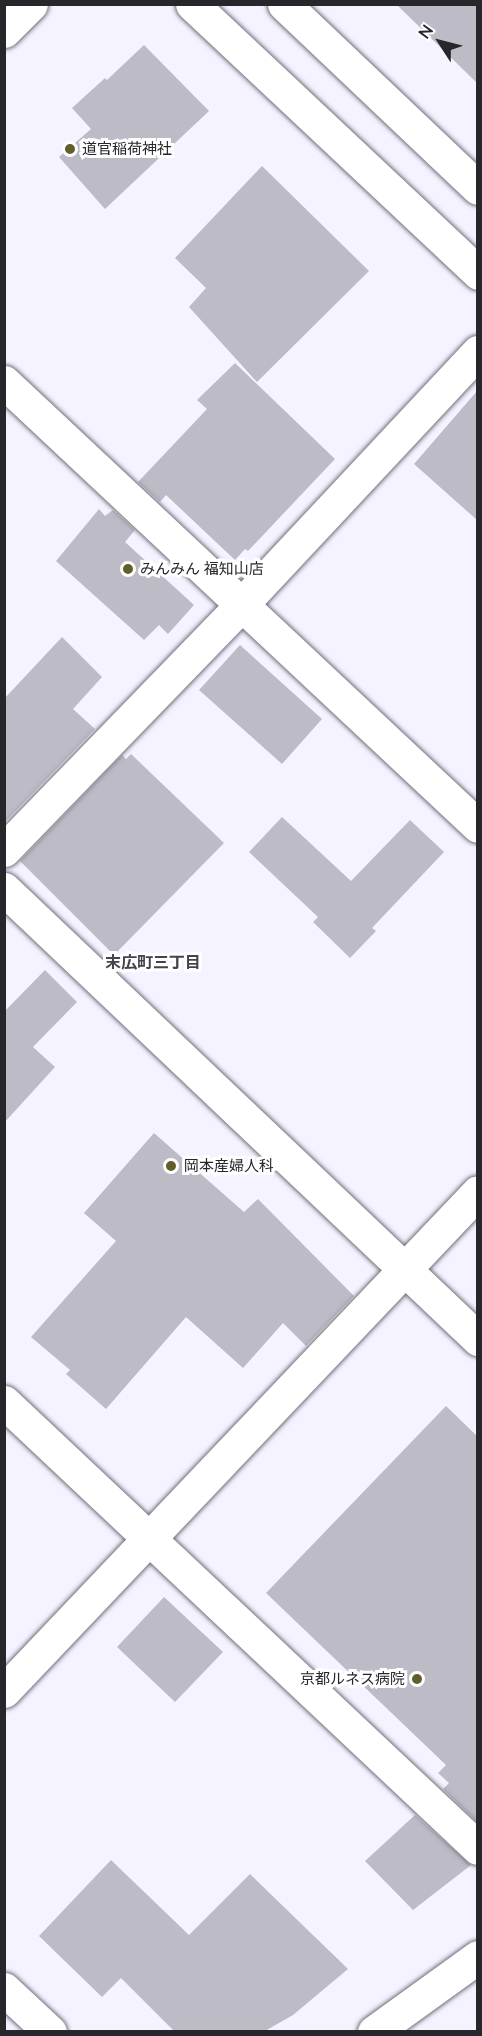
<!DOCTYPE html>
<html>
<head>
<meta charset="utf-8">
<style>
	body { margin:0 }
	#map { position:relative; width:482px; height:2036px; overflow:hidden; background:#f4f3ff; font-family:Lato,"Noto Sans JP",sans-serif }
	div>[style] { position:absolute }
	.building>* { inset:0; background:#bcbbc6 }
	.roads { filter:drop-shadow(0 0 2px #71707b) drop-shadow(0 0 2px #71707b) }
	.minor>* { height:33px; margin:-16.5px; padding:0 16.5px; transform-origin:16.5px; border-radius:16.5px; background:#fff }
	.tertiary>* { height:33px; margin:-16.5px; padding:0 16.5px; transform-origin:16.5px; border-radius:16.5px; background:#fff }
	.secondary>* { height:33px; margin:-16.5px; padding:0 16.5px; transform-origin:16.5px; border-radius:16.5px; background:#fff }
	.dots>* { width:16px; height:16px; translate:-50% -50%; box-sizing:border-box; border:3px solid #fff; border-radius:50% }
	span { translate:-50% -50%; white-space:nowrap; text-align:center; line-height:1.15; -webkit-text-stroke:6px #fff; paint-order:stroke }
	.poi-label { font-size:15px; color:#27272b }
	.left { translate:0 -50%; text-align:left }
	.right { translate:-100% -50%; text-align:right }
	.neighbourhood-label { font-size:16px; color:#44434c; font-weight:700 }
	.frame { position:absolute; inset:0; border:6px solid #27272b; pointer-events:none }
	.north { position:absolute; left:410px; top:12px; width:60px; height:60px; -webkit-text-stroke:4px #fff; paint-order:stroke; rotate:306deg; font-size:16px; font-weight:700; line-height:24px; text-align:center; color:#27272b }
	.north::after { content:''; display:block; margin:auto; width:21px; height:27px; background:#27272b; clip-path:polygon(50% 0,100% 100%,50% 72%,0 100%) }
</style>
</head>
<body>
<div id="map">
	<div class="building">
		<i style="clip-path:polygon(396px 4px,477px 4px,477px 83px)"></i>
		<i style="clip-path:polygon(144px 45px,209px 111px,105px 209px,59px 157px,91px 129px,72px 108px,105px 78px,107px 80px)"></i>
		<i style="clip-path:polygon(262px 166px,369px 271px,257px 382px,189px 307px,206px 288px,175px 258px)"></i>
		<i style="clip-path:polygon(235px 363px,335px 459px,248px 551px,245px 549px,235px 560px,166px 495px,160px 502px,138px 482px,207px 409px,197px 400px)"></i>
		<i style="clip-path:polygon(477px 391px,477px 520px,414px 464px)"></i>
		<i style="clip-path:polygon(99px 509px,105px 516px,113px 510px,135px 530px,125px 542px,194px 605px,168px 634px,159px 625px,144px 640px,56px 561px)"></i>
		<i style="clip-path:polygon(62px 637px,102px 677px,73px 709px,95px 729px,4px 823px,4px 699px)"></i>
		<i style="clip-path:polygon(240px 645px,322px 719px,282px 764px,199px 690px)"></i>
		<i style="clip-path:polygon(131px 754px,224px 843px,114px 955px,20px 861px,122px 755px,126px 759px)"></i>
		<i style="clip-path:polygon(282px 817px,351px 881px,410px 820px,444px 852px,372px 928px,376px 931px,350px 958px,313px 922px,318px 917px,249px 852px)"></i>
		<i style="clip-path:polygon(45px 970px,77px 1002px,33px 1047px,55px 1067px,4px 1123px,4px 1012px)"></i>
		<i style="clip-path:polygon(154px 1133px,244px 1212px,258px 1199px,354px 1296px,306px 1346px,283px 1323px,243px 1368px,186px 1317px,106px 1409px,66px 1374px,70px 1370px,31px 1337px,116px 1241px,84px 1213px)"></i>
		<i style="clip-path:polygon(446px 1406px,477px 1436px,477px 1822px,443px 1789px,449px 1783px,438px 1773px,446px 1765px,266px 1593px)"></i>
		<i style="clip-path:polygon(164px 1597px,223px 1652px,175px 1702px,117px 1647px)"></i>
		<i style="clip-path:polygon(415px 1815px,471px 1865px,413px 1910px,365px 1861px)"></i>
		<i style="clip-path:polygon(111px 1860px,189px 1935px,250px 1874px,348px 1969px,293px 2015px,265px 2031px,174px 2031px,121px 1978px,102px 1997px,39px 1936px)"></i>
	</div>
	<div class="roads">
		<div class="minor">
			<i style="left:4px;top:31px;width:38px;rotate:-45deg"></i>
			<i style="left:4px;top:382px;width:649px;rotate:43.13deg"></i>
			<i style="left:4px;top:850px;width:344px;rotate:-45.9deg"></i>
			<i style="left:243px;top:603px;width:344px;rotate:-46.9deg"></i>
			<i style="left:4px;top:889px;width:654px;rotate:43.51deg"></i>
			<i style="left:4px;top:1402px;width:651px;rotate:43.26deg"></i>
			<i style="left:4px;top:1691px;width:688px;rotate:-46.47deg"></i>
		</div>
		<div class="tertiary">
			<i style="left:192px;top:4px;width:393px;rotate:43.2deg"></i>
			<i style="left:284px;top:4px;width:267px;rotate:43.5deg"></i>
			<i style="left:4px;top:1989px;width:63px;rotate:43.1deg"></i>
		</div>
		<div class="secondary">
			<i style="left:374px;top:2032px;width:128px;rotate:-35.8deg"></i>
		</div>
	</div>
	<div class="dots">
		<i style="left:70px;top:149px;background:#625e2b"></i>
		<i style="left:128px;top:569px;background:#625e2b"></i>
		<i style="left:171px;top:1166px;background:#625e2b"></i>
		<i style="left:417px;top:1679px;background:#625e2b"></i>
	</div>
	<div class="poi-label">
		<span class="left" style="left:82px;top:149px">道官稲荷神社</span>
		<span class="left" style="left:140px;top:569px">みんみん 福知山店</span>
		<span class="left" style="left:184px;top:1166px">岡本産婦人科</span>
		<span class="right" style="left:405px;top:1679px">京都ルネス病院</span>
	</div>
	<div class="neighbourhood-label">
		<span style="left:153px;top:962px">末広町三丁目</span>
	</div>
	<div class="frame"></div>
	<div class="north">N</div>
</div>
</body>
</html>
